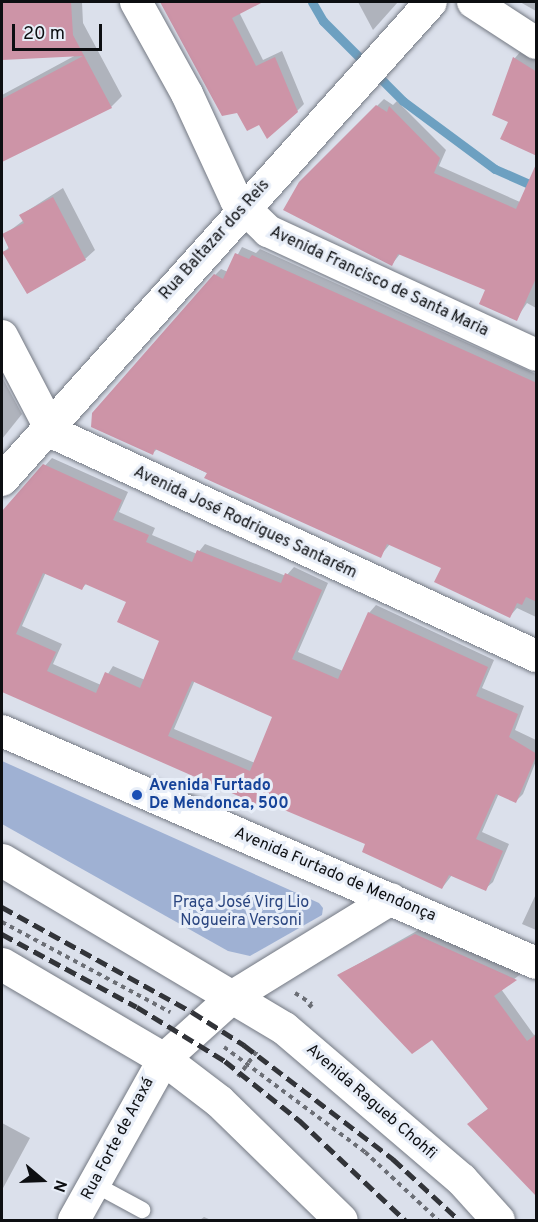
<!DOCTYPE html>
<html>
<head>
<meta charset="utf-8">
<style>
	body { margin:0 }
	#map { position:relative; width:538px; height:1222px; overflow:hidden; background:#dbe0eb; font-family:Overpass,sans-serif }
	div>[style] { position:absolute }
	.green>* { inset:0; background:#9fb1d3 }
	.shadow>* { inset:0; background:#0003 }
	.stream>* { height:9px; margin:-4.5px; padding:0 4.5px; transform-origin:4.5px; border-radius:4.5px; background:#6da0c1 }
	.building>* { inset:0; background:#cd94a7 }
	.path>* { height:4px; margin-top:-2px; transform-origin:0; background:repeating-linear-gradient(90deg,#6b6e75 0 4.5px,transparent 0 9px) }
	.roads { filter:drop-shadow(0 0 2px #747983) drop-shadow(0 0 2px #747983) }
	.service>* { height:16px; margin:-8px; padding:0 8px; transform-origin:8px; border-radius:8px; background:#fff }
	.minor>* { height:32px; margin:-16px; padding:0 16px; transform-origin:16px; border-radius:16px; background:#fff }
	.trunk>* { height:33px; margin:-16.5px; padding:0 16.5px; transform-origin:16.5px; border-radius:16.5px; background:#fff }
	.rail>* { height:4.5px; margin-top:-2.25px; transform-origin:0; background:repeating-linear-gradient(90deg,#323439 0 12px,transparent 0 18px) }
	.dots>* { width:16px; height:16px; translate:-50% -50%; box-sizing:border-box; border:3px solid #e8eef8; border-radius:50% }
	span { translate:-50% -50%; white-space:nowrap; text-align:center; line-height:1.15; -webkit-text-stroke:6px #e8eef8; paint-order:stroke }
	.street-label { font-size:16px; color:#0d0f12 }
	.transit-label { font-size:16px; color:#164399; font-weight:700 }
	.left { translate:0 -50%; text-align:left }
	.park-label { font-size:16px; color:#2b4680 }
	.frame { position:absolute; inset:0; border:3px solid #0d0f12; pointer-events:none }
	.north { position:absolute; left:12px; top:1150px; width:60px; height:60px; -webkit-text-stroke:4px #e8eef8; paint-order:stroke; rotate:109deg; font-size:16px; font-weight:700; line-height:24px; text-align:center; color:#0d0f12 }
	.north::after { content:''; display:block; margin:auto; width:21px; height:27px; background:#0d0f12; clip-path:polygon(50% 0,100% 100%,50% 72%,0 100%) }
	.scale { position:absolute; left:12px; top:24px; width:90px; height:27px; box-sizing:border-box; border:3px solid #0d0f12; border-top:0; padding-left:8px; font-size:18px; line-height:21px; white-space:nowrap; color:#0d0f12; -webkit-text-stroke:4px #e8eef8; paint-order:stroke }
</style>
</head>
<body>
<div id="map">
	<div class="green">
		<i style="clip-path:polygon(2px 761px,319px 903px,323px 908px,322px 915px,250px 956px,228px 951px,2px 824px)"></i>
	</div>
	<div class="shadow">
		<i style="clip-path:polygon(2px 2px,82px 2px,83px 23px,122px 96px,111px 107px,2px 160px,2px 95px,78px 54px,2px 59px)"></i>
		<i style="clip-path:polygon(161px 2px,259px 2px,239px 12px,263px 60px,282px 51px,304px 104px,297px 111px,259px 123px,238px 111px,223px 114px)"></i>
		<i style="clip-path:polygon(358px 2px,398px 2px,373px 30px)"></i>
		<i style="clip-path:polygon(520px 2px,536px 2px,536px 11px)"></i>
		<i style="clip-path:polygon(521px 51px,536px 59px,536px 154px,510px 121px,494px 114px,515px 58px)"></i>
		<i style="clip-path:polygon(384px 99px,393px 105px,397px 101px,446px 150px,439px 166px,520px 202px,536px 198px,536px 308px,527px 303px,516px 319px,487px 289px,441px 269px,400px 254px,392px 264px,301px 182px)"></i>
		<i style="clip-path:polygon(63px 188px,95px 250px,85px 259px,4px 252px,10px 246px,4px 235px,24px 220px,21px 215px)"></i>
		<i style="clip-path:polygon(242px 247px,256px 253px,260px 249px,536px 374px,536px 617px,517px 608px,510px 616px,443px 567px,390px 544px,380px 556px,157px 449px,153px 453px,215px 275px,221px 269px,228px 272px)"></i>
		<i style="clip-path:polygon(2px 377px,22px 414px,2px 439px)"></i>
		<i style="clip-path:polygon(evenodd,52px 458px,128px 492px,119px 512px,155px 528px,152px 535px,197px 554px,205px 544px,286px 576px,294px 567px,328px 583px,298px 652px,343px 671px,369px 613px,376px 605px,494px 660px,482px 688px,524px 706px,515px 730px,536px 740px,536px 761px,523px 794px,516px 801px,499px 793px,482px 832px,509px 844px,493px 882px,485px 889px,452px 875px,442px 888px,367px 844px,264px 800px,260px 804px,2px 690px,2px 513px,52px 458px,46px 572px,81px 589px,87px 583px,128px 601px,161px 640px,145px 680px,113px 666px,101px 685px,53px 664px,62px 644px,22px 626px,46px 572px,52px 458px,195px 680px,274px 716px,255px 763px,174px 729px,195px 680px)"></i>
		<i style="clip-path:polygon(536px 894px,536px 930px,522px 924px)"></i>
		<i style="clip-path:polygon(422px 928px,522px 973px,501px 989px,534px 1035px,536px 1034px,536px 1195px,469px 1124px,489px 1108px,432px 1038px,339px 975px)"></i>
		<i style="clip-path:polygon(2px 1123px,30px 1138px,2px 1190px)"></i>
		<i style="clip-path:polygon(204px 1217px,211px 1220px,200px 1220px)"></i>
	</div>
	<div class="stream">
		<i style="left:312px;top:2px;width:22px;rotate:60deg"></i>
		<i style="left:323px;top:21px;width:113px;rotate:45deg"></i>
		<i style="left:403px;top:101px;width:114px;rotate:36.5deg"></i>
		<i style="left:495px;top:169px;width:45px;rotate:23.7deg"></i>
	</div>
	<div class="building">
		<i style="clip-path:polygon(2px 2px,71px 2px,73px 35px,112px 108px,2px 162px,2px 99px,83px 56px,2px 60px)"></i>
		<i style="clip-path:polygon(160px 2px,263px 2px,232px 18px,256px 66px,275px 57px,298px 112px,267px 139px,259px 125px,247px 131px,237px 113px,222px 116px)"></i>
		<i style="clip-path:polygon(513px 57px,537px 72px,537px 156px,500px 139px,508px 122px,492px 115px)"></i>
		<i style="clip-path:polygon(376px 105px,387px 112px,389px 106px,440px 158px,434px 173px,516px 209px,537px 162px,537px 276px,517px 321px,479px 304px,485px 290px,398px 254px,392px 266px,283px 210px,299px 182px)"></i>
		<i style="clip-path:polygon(53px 197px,86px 260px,27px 294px,2px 252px,9px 249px,2px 234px,24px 223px,19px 215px)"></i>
		<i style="clip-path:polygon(235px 253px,249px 259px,252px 255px,537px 383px,537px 602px,526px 597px,522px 605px,517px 603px,510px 618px,434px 582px,441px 568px,387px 544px,381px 558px,204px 478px,207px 473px,155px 449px,153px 455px,91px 427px,92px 413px,214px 274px,223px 279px)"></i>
		<i style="clip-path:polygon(evenodd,43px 464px,122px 500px,113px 520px,149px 535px,146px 542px,192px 562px,197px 550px,281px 583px,285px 573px,322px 590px,292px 659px,338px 679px,368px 612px,488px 667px,476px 696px,518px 714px,509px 737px,537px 754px,516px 803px,496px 794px,476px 839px,503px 851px,486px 891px,449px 875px,442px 889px,362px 852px,365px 844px,263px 801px,261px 806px,2px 692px,2px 511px,43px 464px,43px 573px,82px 590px,85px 584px,126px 602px,117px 622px,159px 641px,140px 688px,105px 672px,96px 693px,47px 671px,56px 652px,16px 634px,43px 573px,43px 464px,192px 681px,272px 717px,250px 771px,168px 736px,192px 681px)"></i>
		<i style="clip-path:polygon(415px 934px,517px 980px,494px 996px,527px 1041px,537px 1034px,537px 1197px,467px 1124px,488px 1109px,432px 1040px,412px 1054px,337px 975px)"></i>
	</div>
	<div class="path">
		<i style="left:2px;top:922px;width:191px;rotate:28.2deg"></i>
		<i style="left:295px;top:993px;width:20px;rotate:33deg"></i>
		<i style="left:312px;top:1004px;width:6px;rotate:135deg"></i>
		<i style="left:224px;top:1047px;width:176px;rotate:36.7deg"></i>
		<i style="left:365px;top:1152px;width:100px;rotate:43deg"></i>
		<i style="left:238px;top:1077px;width:34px;rotate:-54deg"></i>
	</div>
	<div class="roads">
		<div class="service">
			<i style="left:94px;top:1184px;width:55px;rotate:28.4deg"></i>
		</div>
		<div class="minor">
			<i style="left:136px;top:2px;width:105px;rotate:61deg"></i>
			<i style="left:187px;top:94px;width:117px;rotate:65.2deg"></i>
			<i style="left:236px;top:200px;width:45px;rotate:44.1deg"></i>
			<i style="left:268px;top:231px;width:295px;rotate:24.8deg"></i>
			<i style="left:473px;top:2px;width:75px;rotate:33.1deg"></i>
			<i style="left:2px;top:336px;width:102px;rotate:62.4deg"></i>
			<i style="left:49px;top:426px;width:13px;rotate:45deg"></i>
			<i style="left:58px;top:435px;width:527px;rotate:24.81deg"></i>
			<i style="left:2px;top:480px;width:642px;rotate:-48.09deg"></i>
			<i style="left:2px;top:731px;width:582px;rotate:23.48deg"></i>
			<i style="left:74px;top:1220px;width:184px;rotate:-60.8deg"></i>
			<i style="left:164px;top:1059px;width:96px;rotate:-42deg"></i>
			<i style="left:235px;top:995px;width:183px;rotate:-31.6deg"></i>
		</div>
		<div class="trunk">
			<i style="left:2px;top:860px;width:328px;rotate:30.8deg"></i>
			<i style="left:284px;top:1028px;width:233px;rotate:40.5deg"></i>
			<i style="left:461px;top:1179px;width:55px;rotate:47.9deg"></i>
			<i style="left:2px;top:964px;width:188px;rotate:30.4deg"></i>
			<i style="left:164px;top:1059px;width:69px;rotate:37.4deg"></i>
			<i style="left:219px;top:1101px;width:170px;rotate:44.3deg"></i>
		</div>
	</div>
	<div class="rail">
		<i style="left:2px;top:907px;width:217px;rotate:28.9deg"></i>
		<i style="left:192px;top:1012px;width:62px;rotate:32.4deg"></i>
		<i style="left:244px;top:1045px;width:188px;rotate:37.4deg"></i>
		<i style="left:393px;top:1159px;width:90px;rotate:42.7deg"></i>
		<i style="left:2px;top:934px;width:153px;rotate:28.4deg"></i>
		<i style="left:137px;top:1007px;width:103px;rotate:31.5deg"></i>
		<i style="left:225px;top:1061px;width:95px;rotate:38.6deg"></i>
		<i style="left:299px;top:1120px;width:146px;rotate:43.3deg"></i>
	</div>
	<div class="dots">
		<i style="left:137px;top:795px;background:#1a4fb4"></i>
	</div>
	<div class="street-label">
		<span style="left:215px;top:240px;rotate:-48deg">Rua Baltazar dos Reis</span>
		<span style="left:379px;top:282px;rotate:25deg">Avenida Francisco de Santa Maria</span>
		<span style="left:245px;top:523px;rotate:25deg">Avenida José Rodrigues Santarém</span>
		<span style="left:335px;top:875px;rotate:23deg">Avenida Furtado de Mendonça</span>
		<span style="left:371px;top:1102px;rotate:41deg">Avenida Ragueb Chohfi</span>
		<span style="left:118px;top:1139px;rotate:-62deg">Rua Forte de Araxá</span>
	</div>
	<div class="transit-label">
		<span class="left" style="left:149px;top:795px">Avenida Furtado<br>De Mendonca, 500</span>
	</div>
	<div class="park-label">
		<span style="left:241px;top:912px">Praça José Virg Lio<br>Nogueira Versoni</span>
	</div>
	<div class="frame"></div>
	<div class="north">N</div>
	<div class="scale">20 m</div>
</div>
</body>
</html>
